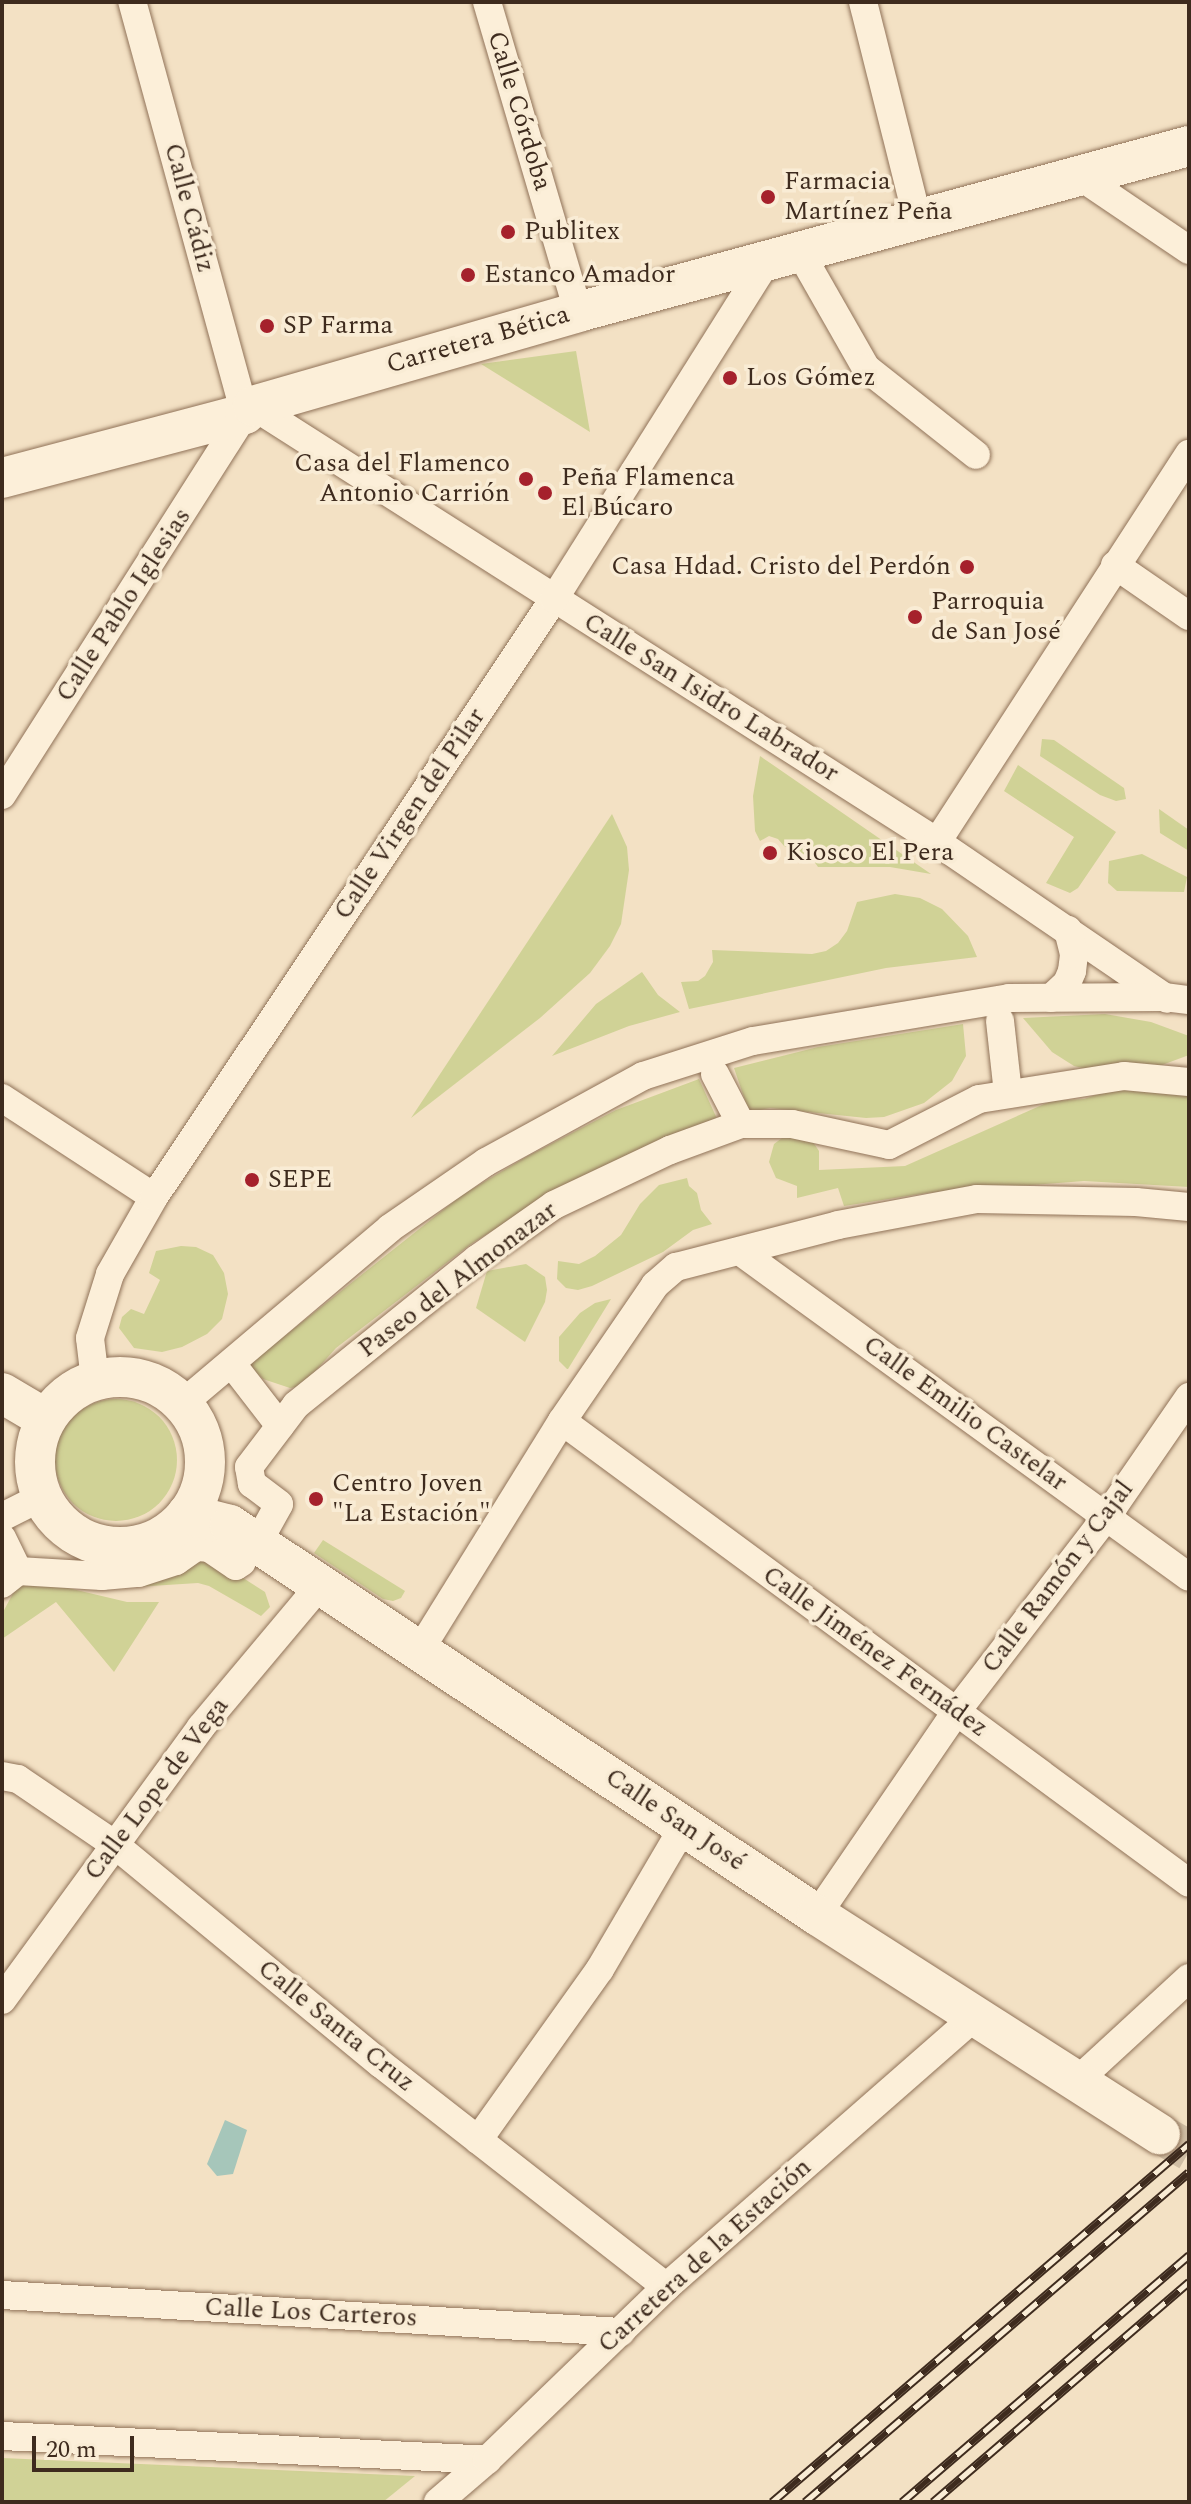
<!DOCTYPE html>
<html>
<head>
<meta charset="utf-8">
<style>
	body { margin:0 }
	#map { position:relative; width:1191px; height:2504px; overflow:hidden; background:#f3e1c4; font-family:Spectral,serif }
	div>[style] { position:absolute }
	.green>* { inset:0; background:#d0d296 }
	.round { border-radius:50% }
	.water>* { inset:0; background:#a6c6ba }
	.secondary-tunnel>* { height:40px; margin-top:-20px; transform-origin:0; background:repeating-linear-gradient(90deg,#cfbda3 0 40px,transparent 0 60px) }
	.roads { filter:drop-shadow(0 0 2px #907258) drop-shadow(0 0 2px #907258) }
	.street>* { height:28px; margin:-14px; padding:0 14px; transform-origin:14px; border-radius:14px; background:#fcefd9 }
	.secondary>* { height:40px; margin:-20px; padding:0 20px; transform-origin:20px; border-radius:20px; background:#fcefd9 }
	.secondary>.ring { margin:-20px; padding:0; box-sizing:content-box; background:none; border:40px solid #fcefd9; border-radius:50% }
	.rail>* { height:9px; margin-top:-4.5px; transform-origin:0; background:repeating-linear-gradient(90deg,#f9ecd5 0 18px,#3e2b1e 0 36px); box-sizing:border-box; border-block:2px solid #3e2b1e }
	.dots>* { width:22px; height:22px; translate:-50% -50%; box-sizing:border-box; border:4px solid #f9ecd5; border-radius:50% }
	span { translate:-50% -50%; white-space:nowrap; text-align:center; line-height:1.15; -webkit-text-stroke:7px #f9ecd5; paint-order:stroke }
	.street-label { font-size:26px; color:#3e2b1e }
	.poi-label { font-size:26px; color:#3e2b1e }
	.left { translate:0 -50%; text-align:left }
	.right { translate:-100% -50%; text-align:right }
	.frame { position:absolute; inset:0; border:4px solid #3e2b1e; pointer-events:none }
	.scale { position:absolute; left:32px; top:2436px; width:102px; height:36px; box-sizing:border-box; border:4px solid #3e2b1e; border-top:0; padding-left:10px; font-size:24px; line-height:28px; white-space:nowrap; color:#3e2b1e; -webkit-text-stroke:6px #f9ecd5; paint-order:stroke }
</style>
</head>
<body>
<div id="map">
	<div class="green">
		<i style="clip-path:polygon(576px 351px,590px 432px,481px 364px)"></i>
		<i style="clip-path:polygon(1042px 739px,1054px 740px,1124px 788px,1126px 799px,1116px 801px,1100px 795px,1040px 756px)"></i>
		<i style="clip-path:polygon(760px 756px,931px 874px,890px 867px,818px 867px,811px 857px,784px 846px,778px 839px,769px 836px,760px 841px,755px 831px,753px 796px)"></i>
		<i style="clip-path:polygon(1018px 765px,1116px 832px,1078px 888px,1070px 893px,1046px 883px,1074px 837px,1004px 791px)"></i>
		<i style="clip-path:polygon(1159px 809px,1189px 830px,1189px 851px,1160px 833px)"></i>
		<i style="clip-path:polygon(612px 814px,627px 847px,629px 870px,621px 924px,610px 946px,590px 973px,540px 1018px,411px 1118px)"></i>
		<i style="clip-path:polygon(1142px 854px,1187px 877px,1184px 892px,1117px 891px,1108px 883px,1109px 861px)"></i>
		<i style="clip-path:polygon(895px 894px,920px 898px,942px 909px,968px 936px,977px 957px,886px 968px,689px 1009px,681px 982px,698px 981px,705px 976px,713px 962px,712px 950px,812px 954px,826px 951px,838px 943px,847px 931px,857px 902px)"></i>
		<i style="clip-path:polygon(642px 972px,658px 995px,680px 1012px,629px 1026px,552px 1056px,596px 1004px)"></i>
		<i style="clip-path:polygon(1105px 1014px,1151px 1022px,1189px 1036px,1189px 1055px,1162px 1065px,1087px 1069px,1074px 1066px,1052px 1052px,1023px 1018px)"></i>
		<i style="clip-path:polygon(963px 1024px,966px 1056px,952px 1081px,924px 1103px,884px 1117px,866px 1118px,770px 1108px,749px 1112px,734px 1068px,818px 1047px)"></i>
		<i style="clip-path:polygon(699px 1079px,718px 1121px,529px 1208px,471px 1244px,336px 1348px,302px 1386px,290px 1388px,263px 1379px,248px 1365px,462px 1195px,526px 1157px,616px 1110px)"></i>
		<i style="clip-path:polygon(1119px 1087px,1189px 1093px,1189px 1187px,1084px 1181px,927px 1193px,844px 1206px,838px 1188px,797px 1198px,797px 1186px,776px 1178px,769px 1162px,774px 1144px,786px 1135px,811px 1139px,819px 1151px,819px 1170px,905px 1166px,1051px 1101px,1084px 1099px)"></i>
		<i style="clip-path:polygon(687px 1178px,689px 1186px,697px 1193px,701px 1210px,712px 1224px,693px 1230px,663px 1252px,592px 1286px,578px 1290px,566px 1288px,557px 1279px,558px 1261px,579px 1264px,595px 1256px,621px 1235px,640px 1204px,659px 1185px)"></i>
		<i style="clip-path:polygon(181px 1246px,196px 1247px,213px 1255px,224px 1273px,228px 1294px,222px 1319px,207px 1334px,182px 1347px,162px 1352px,134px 1348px,119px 1328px,122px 1317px,131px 1309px,144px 1314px,160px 1280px,149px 1273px,156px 1251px)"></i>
		<i style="clip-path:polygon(526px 1264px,545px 1277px,547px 1290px,545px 1302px,525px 1342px,476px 1308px,487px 1271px)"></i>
		<i style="clip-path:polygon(611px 1299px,568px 1369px,567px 1369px,559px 1361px,559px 1337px,580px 1313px,595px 1303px)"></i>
		<i class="round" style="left:55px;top:1399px;width:122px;height:122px"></i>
		<i style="clip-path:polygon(323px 1540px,405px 1591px,401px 1598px,393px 1601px,383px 1599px,314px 1553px)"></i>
		<i style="clip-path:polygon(204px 1553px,265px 1592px,270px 1607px,261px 1616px,209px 1586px,198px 1583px,135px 1587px)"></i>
		<i style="clip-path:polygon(26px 1578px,127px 1602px,159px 1602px,114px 1672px,56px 1602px,2px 1639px,2px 1614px,19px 1582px)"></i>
		<i style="clip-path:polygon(2px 2458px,415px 2476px,383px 2502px,2px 2502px)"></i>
	</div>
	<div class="water">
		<i style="clip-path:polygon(225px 2120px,247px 2130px,233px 2174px,217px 2176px,207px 2164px)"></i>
	</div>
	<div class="secondary-tunnel">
		<i style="left:1160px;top:2134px;width:34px;rotate:30deg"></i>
	</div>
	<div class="roads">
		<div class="street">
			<i style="left:487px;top:2px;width:323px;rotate:73.6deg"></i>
			<i style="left:863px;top:2px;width:226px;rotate:75.9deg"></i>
			<i style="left:1081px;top:177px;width:130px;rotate:34.1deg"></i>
			<i style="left:801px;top:254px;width:131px;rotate:60.3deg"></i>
			<i style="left:866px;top:368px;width:140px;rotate:38.3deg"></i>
			<i style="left:253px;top:406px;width:811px;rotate:32.51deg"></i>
			<i style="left:937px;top:842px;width:278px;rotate:34.3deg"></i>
			<i style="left:1115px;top:565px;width:90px;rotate:34.6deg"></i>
			<i style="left:2px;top:795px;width:452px;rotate:-57.5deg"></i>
			<i style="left:245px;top:414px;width:427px;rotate:-105.3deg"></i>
			<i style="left:937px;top:842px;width:463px;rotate:-57deg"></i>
			<i style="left:1051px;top:998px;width:22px;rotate:-43deg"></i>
			<i style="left:1067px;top:983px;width:13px;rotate:-67deg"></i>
			<i style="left:1072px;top:971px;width:17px;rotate:-83deg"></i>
			<i style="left:1074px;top:954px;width:25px;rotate:-104deg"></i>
			<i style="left:1000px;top:1021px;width:73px;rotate:83.7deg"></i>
			<i style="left:715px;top:1074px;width:56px;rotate:62.5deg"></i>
			<i style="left:741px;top:1124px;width:51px"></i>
			<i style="left:792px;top:1124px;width:99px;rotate:12.2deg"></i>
			<i style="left:889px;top:1145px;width:101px;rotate:-27.1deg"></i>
			<i style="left:979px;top:1099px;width:147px;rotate:-9deg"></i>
			<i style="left:1124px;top:1076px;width:65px;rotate:5.3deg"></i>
			<i style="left:2px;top:1098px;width:181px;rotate:33.1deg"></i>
			<i style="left:741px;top:1252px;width:553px;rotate:35.96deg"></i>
			<i style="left:239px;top:1373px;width:67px;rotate:52.3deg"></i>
			<i style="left:95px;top:1380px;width:42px;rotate:-96.8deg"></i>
			<i style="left:90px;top:1338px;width:67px;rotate:-72.6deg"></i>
			<i style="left:110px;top:1274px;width:89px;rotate:-60.3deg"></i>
			<i style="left:154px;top:1197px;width:719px;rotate:-56.22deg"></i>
			<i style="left:554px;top:599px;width:400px;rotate:-57.8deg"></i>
			<i style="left:182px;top:1404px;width:272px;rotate:-40.2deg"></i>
			<i style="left:390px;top:1228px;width:116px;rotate:-34.5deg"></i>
			<i style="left:486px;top:1162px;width:179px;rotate:-28.7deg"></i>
			<i style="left:643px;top:1076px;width:115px;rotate:-17.7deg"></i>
			<i style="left:753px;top:1041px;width:260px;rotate:-9.5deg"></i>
			<i style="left:1009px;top:998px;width:155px;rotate:-0.4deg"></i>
			<i style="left:1164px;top:997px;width:25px;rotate:7deg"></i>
			<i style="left:562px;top:1421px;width:779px;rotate:36.38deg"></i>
			<i style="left:2px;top:1517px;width:45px;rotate:-26.6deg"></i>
			<i style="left:262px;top:1535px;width:35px;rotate:-61deg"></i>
			<i style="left:279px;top:1504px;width:34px;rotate:-143deg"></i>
			<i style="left:252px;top:1484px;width:17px;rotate:-100deg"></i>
			<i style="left:249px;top:1467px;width:78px;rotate:-52.8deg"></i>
			<i style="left:296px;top:1405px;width:233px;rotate:-38.9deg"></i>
			<i style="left:477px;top:1259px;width:94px;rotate:-35deg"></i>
			<i style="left:554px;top:1205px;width:128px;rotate:-25.4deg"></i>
			<i style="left:670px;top:1150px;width:76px;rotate:-20.1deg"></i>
			<i style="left:2px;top:1538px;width:37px;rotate:64deg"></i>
			<i style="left:18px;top:1571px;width:21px;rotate:141deg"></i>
			<i style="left:18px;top:1571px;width:84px;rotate:3.4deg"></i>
			<i style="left:102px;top:1576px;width:37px;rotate:-5deg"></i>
			<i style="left:139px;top:1573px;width:39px;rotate:-18deg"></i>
			<i style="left:176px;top:1561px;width:24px;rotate:-35deg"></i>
			<i style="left:196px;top:1547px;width:13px;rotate:4deg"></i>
			<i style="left:209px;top:1548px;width:32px;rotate:34deg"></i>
			<i style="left:236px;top:1566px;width:7px;rotate:-34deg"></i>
			<i style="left:420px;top:1650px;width:269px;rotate:-58.2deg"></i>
			<i style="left:562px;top:1421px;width:165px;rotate:-55.6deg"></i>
			<i style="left:655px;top:1285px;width:28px;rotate:-41deg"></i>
			<i style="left:676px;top:1267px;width:167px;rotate:-14.5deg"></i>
			<i style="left:838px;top:1225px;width:141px;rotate:-10.6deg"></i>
			<i style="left:977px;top:1199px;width:159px;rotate:1.1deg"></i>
			<i style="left:1136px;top:1202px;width:53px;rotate:5.4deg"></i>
			<i style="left:2px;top:1776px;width:16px;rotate:11deg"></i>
			<i style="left:18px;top:1779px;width:116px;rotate:34.1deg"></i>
			<i style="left:114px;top:1844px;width:346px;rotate:39.5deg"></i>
			<i style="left:381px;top:2064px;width:362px;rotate:38deg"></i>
			<i style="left:817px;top:1915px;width:246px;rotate:-55.6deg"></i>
			<i style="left:956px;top:1712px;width:247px;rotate:-52.4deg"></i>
			<i style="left:1107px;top:1516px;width:145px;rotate:-55.4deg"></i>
			<i style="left:2px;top:2000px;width:338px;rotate:-53.9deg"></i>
			<i style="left:201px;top:1727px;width:187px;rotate:-50deg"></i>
			<i style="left:1077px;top:2081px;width:152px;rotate:-42.6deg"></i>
			<i style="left:478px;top:2140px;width:210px;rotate:-54.5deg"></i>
			<i style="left:600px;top:1969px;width:166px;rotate:-59.6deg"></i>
			<i style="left:2px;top:2295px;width:620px;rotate:3.42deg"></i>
			<i style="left:2px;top:2436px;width:486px;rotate:2.8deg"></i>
			<i style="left:438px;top:2502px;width:65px;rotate:-40.6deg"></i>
			<i style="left:487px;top:2460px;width:249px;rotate:-44deg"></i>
			<i style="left:666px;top:2287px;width:413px;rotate:-41.2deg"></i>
		</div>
		<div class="secondary">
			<i style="left:2px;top:478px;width:251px;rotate:-14.8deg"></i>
			<i style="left:245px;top:414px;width:11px;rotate:-45deg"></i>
			<i style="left:253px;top:406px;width:338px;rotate:-16.1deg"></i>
			<i style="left:578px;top:312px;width:633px;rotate:-15.2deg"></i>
			<i class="ring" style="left:35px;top:1377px;width:130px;height:130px"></i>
			<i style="left:2px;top:1393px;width:51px;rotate:30.6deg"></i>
			<i style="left:187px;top:1514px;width:44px;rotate:14.3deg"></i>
			<i style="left:230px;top:1525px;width:705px;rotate:33.6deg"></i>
			<i style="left:817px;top:1915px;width:407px;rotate:32.6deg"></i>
		</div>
	</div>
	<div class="rail">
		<i style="left:772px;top:2502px;width:550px;rotate:-40.65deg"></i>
		<i style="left:805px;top:2502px;width:506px;rotate:-40.67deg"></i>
		<i style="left:902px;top:2502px;width:379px;rotate:-40.7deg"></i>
		<i style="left:933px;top:2502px;width:338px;rotate:-40.7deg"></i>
	</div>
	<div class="dots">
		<i style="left:768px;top:197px;background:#a5212c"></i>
		<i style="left:508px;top:232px;background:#a5212c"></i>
		<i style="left:468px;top:275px;background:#a5212c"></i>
		<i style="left:267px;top:326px;background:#a5212c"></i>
		<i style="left:730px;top:378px;background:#a5212c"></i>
		<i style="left:526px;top:479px;background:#a5212c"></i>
		<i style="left:545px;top:493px;background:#a5212c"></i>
		<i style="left:967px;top:567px;background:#a5212c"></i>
		<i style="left:915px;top:617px;background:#a5212c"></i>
		<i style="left:770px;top:853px;background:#a5212c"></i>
		<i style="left:252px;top:1180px;background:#a5212c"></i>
		<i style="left:316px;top:1499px;background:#a5212c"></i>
	</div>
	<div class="street-label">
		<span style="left:519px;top:111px;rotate:73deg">Calle Córdoba</span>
		<span style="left:189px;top:208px;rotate:75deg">Calle Cádiz</span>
		<span style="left:478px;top:340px;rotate:-16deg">Carretera Bética</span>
		<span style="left:124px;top:605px;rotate:-57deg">Calle Pablo Iglesias</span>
		<span style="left:711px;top:698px;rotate:32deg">Calle San Isidro Labrador</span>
		<span style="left:410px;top:814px;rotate:-56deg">Calle Virgen del Pilar</span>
		<span style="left:458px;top:1280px;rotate:-37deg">Paseo del Almonazar</span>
		<span style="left:965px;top:1414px;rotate:36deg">Calle Emilio Castelar</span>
		<span style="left:1058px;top:1577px;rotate:-53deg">Calle Ramón y Cajal</span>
		<span style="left:875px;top:1652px;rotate:36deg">Calle Jiménez Fernádez</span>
		<span style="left:157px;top:1789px;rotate:-53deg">Calle Lope de Vega</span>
		<span style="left:675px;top:1820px;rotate:34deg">Calle San José</span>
		<span style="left:336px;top:2026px;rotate:39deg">Calle Santa Cruz</span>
		<span style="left:705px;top:2256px;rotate:-42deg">Carretera de la Estación</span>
		<span style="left:311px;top:2313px;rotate:3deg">Calle Los Carteros</span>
	</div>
	<div class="poi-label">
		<span class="left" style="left:784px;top:197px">Farmacia<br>Martínez Peña</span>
		<span class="left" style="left:524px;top:232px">Publitex</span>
		<span class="left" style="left:484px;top:275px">Estanco Amador</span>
		<span class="left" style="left:283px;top:326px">SP Farma</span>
		<span class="left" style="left:746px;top:378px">Los Gómez</span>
		<span class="right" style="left:510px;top:479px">Casa del Flamenco<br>Antonio Carrión</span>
		<span class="left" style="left:561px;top:493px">Peña Flamenca<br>El Búcaro</span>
		<span class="right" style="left:951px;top:567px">Casa Hdad. Cristo del Perdón</span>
		<span class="left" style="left:931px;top:617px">Parroquia<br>de San José</span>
		<span class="left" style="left:786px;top:853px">Kiosco El Pera</span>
		<span class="left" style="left:268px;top:1180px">SEPE</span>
		<span class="left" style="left:332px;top:1499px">Centro Joven<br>"La Estación"</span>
	</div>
	<div class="frame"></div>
	<div class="scale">20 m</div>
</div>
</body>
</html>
